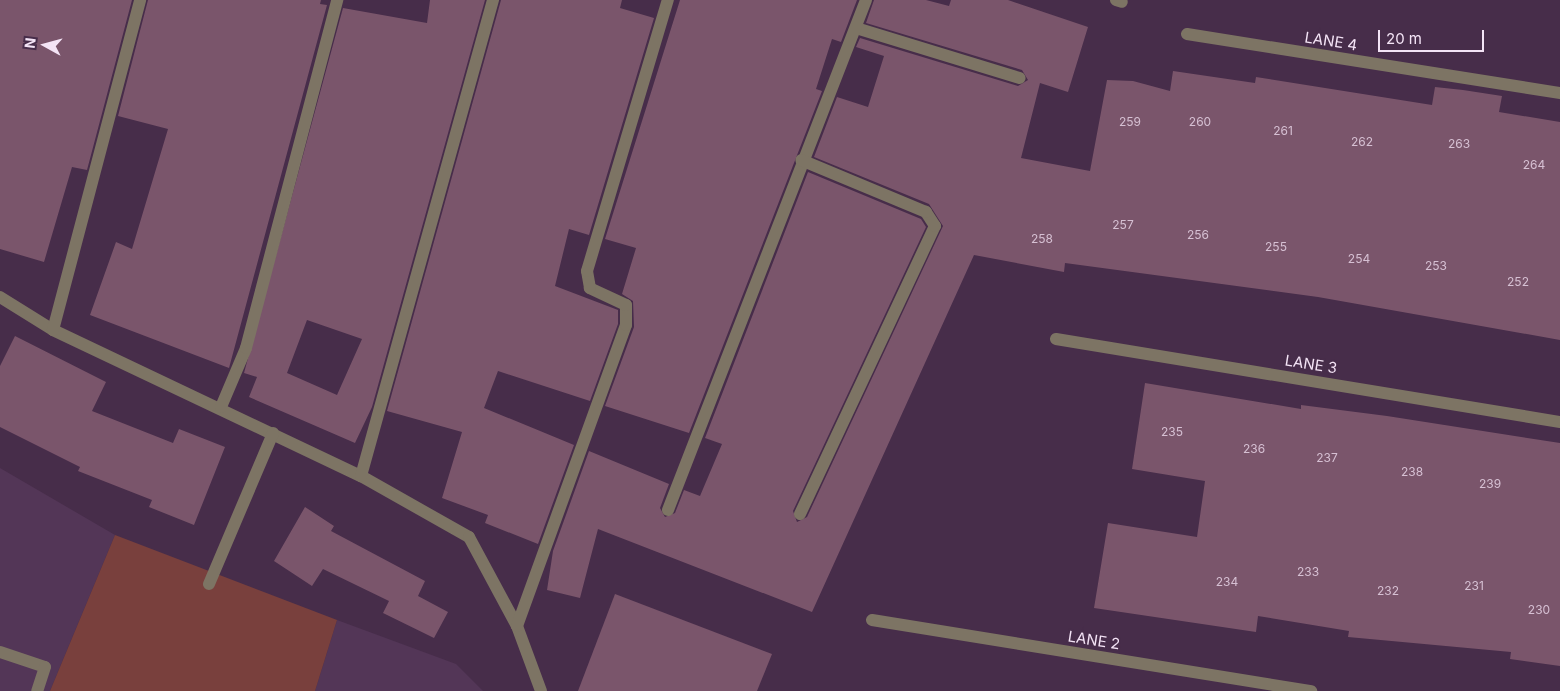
<!DOCTYPE html>
<html>
<head>
<meta charset="utf-8">
<style>
	body { margin:0 }
	#map { position:relative; width:1560px; height:691px; overflow:hidden; background:#472d4a; font-family:Inter,sans-serif }
	div>[style] { position:absolute }
	.built>* { inset:0; background:#533657 }
	.green>* { inset:0; background:#79403d }
	.building>* { inset:0; background:#7a556b }
	.minor>* { height:12px; margin:-6px; padding:0 6px; transform-origin:6px; border-radius:6px; background:#7d7464 }
	span { translate:-50% -50%; white-space:nowrap; text-align:center; line-height:1.15; -webkit-text-stroke:4px #472d4a; paint-order:stroke }
	.number-label { font-size:12px; color:#d6c0d3 }
	.number-label span { -webkit-text-stroke-width:0 }
	.street-label { font-size:15px; color:#f4e4f6 }
	.north { position:absolute; left:20px; top:20px; width:50px; height:50px; -webkit-text-stroke:4px #472d4a; paint-order:stroke; rotate:277deg; font-size:14px; font-weight:700; line-height:20px; text-align:center; color:#f4e4f6 }
	.north::after { content:''; display:block; margin:auto; width:18px; height:22px; background:#f4e4f6; clip-path:polygon(50% 0,100% 100%,50% 72%,0 100%) }
	.scale { position:absolute; left:1378px; top:30px; width:106px; height:22px; box-sizing:border-box; border:2px solid #f4e4f6; border-top:0; padding-left:6px; font-size:15px; line-height:18px; white-space:nowrap; color:#f4e4f6; -webkit-text-stroke:4px #472d4a; paint-order:stroke }
</style>
</head>
<body>
<div id="map">
	<div class="built">
		<i style="clip-path:polygon(0 468px,115px 535px,50px 691px,0 691px)"></i>
		<i style="clip-path:polygon(337px 620px,456px 664px,483px 691px,315px 691px)"></i>
	</div>
	<div class="green">
		<i style="clip-path:polygon(115px 535px,337px 620px,315px 691px,50px 691px)"></i>
	</div>
	<div class="building">
		<i style="clip-path:polygon(0 0,132px 0,87px 170px,72px 167px,44px 262px,0 249px)"></i>
		<i style="clip-path:polygon(148px 0,321px 0,320px 4px,327px 5px,229px 368px,90px 315px,116px 242px,132px 249px,168px 129px,118px 116px)"></i>
		<i style="clip-path:polygon(evenodd,430px 0,485px 0,372px 407px,355px 443px,249px 397px,257px 377px,244px 373px,343px 8px,427px 23px,430px 0,307px 320px,362px 339px,337px 395px,287px 373px,307px 320px)"></i>
		<i style="clip-path:polygon(501px 0,622px 0,620px 8px,654px 18px,589px 235px,569px 229px,555px 286px,618px 310px,618px 324px,590px 401px,498px 371px,484px 408px,574px 445px,538px 544px,485px 523px,488px 515px,442px 498px,462px 432px,387px 411px)"></i>
		<i style="clip-path:polygon(680px 0,857px 0,841px 42px,832px 39px,816px 89px,822px 91px,689px 433px,605px 406px,634px 327px,633px 301px,622px 294px,636px 248px,605px 239px)"></i>
		<i style="clip-path:polygon(874px 0,926px 0,949px 6px,951px 0,1008px 0,1088px 27px,1068px 92px,1040px 83px,1021px 158px,1090px 171px,1107px 80px,1133px 81px,1170px 91px,1173px 71px,1255px 83px,1256px 77px,1432px 105px,1435px 87px,1463px 90px,1502px 96px,1499px 112px,1560px 122px,1560px 340px,1318px 297px,1065px 263px,1064px 272px,974px 255px,812px 612px,598px 529px,580px 598px,547px 590px,553px 551px,589px 451px,669px 484px,660px 508px,665px 517px,675px 513px,684px 490px,700px 496px,722px 444px,705px 438px,808px 172px,921px 219px,926px 227px,793px 511px,797px 522px,807px 517px,943px 226px,929px 204px,814px 157px,837px 97px,868px 107px,884px 56px,856px 47px,860px 38px,1018px 86px,1028px 80px,1022px 70px,866px 23px)"></i>
		<i style="clip-path:polygon(15px 336px,106px 382px,92px 411px,173px 443px,179px 429px,225px 447px,194px 525px,149px 507px,152px 500px,78px 471px,80px 467px,0 427px,0 366px)"></i>
		<i style="clip-path:polygon(1145px 383px,1301px 409px,1301px 405px,1387px 416px,1560px 443px,1560px 666px,1510px 659px,1511px 652px,1348px 637px,1349px 631px,1258px 616px,1256px 632px,1094px 608px,1108px 523px,1197px 537px,1205px 481px,1132px 469px)"></i>
		<i style="clip-path:polygon(305px 507px,334px 526px,331px 531px,425px 581px,418px 596px,448px 612px,434px 638px,383px 613px,389px 601px,323px 569px,312px 586px,274px 561px)"></i>
		<i style="clip-path:polygon(615px 594px,772px 654px,757px 691px,578px 691px)"></i>
	</div>
	<div class="minor">
		<i style="left:1116px;top:0;width:6px;rotate:18deg"></i>
		<i style="left:856px;top:28px;width:171px;rotate:17deg"></i>
		<i style="left:1187px;top:34px;width:378px;rotate:9deg"></i>
		<i style="left:0;top:297px;width:62px;rotate:31.9deg"></i>
		<i style="left:53px;top:330px;width:341px;rotate:25.4deg"></i>
		<i style="left:361px;top:476px;width:124px;rotate:29.5deg"></i>
		<i style="left:469px;top:537px;width:101px;rotate:61.7deg"></i>
		<i style="left:517px;top:626px;width:69px;rotate:69.7deg"></i>
		<i style="left:53px;top:330px;width:341px;rotate:-75.2deg"></i>
		<i style="left:1056px;top:339px;width:511px;rotate:9.35deg"></i>
		<i style="left:221px;top:407px;width:64px;rotate:-67deg"></i>
		<i style="left:246px;top:348px;width:360px;rotate:-75.3deg"></i>
		<i style="left:361px;top:476px;width:494px;rotate:-74.5deg"></i>
		<i style="left:668px;top:510px;width:547px;rotate:-68.78deg"></i>
		<i style="left:800px;top:514px;width:318px;rotate:-64.9deg"></i>
		<i style="left:935px;top:226px;width:17px;rotate:-123deg"></i>
		<i style="left:926px;top:212px;width:135px;rotate:-157.4deg"></i>
		<i style="left:209px;top:584px;width:164px;rotate:-67deg"></i>
		<i style="left:872px;top:620px;width:445px;rotate:9.2deg"></i>
		<i style="left:517px;top:626px;width:320px;rotate:-70.1deg"></i>
		<i style="left:626px;top:325px;width:20px;rotate:-90deg"></i>
		<i style="left:626px;top:305px;width:40px;rotate:-155deg"></i>
		<i style="left:590px;top:288px;width:17px;rotate:-100deg"></i>
		<i style="left:587px;top:271px;width:283px;rotate:-73.4deg"></i>
		<i style="left:0;top:652px;width:47px;rotate:18.4deg"></i>
		<i style="left:45px;top:667px;width:25px;rotate:108deg"></i>
	</div>
	<div class="number-label">
		<span style="left:1130px;top:122px">259</span>
		<span style="left:1200px;top:122px">260</span>
		<span style="left:1283px;top:131px">261</span>
		<span style="left:1362px;top:142px">262</span>
		<span style="left:1459px;top:144px">263</span>
		<span style="left:1534px;top:165px">264</span>
		<span style="left:1123px;top:225px">257</span>
		<span style="left:1198px;top:235px">256</span>
		<span style="left:1042px;top:239px">258</span>
		<span style="left:1276px;top:247px">255</span>
		<span style="left:1359px;top:259px">254</span>
		<span style="left:1436px;top:266px">253</span>
		<span style="left:1518px;top:282px">252</span>
		<span style="left:1172px;top:432px">235</span>
		<span style="left:1254px;top:449px">236</span>
		<span style="left:1327px;top:458px">237</span>
		<span style="left:1412px;top:472px">238</span>
		<span style="left:1490px;top:484px">239</span>
		<span style="left:1308px;top:572px">233</span>
		<span style="left:1227px;top:582px">234</span>
		<span style="left:1474px;top:586px">231</span>
		<span style="left:1388px;top:591px">232</span>
		<span style="left:1539px;top:610px">230</span>
	</div>
	<div class="street-label">
		<span style="left:1331px;top:41px;rotate:9deg">LANE 4</span>
		<span style="left:1311px;top:364px;rotate:9deg">LANE 3</span>
		<span style="left:1094px;top:640px;rotate:9deg">LANE 2</span>
	</div>
	<div class="north">N</div>
	<div class="scale">20 m</div>
</div>
</body>
</html>
